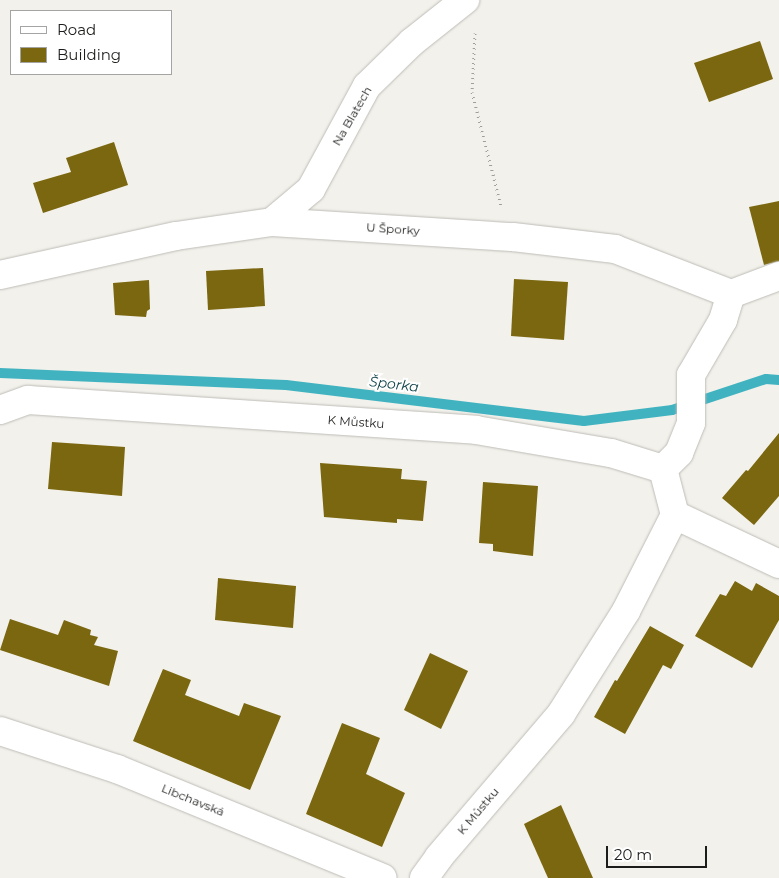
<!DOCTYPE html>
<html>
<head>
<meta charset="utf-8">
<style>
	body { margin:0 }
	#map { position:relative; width:779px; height:878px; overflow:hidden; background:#f2f1eb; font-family:Montserrat,sans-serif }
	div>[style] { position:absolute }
	.stream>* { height:10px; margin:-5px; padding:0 5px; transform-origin:5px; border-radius:5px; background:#41b3c0 }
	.building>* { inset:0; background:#7b670f }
	.path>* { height:3px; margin-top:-1.5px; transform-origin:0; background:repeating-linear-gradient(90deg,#9f9e9a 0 1px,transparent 0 5px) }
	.roads { filter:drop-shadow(0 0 1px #bebcb7) drop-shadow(0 0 1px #bebcb7) }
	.street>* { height:28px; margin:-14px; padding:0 14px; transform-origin:14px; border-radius:14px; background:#fff }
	span { translate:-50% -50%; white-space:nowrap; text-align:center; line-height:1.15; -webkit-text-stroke:4px #fff; paint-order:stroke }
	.street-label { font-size:12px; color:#1c1c1a }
	.water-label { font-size:14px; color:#104349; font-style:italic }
	.legend { position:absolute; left:10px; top:10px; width:162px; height:65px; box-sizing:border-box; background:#fff; border:1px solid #a4a4a3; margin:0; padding:6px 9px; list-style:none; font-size:15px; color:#1c1c1a }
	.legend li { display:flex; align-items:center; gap:10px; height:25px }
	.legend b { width:25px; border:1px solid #a4a4a3 }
	.scale { position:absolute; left:606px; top:846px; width:101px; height:22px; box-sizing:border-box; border:2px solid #1c1c1a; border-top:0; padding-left:6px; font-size:15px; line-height:18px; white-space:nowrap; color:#1c1c1a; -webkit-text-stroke:4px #fff; paint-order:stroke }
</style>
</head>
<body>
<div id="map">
	<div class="stream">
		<i style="left:0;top:373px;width:286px;rotate:2.4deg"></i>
		<i style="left:286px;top:385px;width:300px;rotate:6.9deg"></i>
		<i style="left:584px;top:421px;width:89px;rotate:-7.1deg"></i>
		<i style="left:672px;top:410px;width:99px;rotate:-18.3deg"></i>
		<i style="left:766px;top:379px;width:13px;rotate:4deg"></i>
	</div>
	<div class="building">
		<i style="clip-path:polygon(760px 41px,773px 79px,709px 102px,694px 63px)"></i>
		<i style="clip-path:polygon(114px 142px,128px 185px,43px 213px,33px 183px,71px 172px,66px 158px)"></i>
		<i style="clip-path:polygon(779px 201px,779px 261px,764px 265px,749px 207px)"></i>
		<i style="clip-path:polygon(263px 268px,265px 306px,208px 310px,206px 271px)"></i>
		<i style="clip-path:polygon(514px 279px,568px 282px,564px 340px,511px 336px)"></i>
		<i style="clip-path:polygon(149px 280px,150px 309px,147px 311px,146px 317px,115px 315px,113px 283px)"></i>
		<i style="clip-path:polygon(779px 433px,779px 496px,754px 525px,722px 498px,746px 470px,748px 471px)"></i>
		<i style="clip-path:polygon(52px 442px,125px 447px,122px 496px,48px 489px)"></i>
		<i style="clip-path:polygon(320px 463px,402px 469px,401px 479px,427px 481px,423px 521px,397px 519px,397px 523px,324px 517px)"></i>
		<i style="clip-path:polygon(483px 482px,538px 486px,533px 556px,493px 551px,493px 544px,479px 543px)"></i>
		<i style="clip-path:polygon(218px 578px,296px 586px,293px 628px,215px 620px)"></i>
		<i style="clip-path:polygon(735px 581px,752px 591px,756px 583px,779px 596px,779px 620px,752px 668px,695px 636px,720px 594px,726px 596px)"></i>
		<i style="clip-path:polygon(10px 619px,58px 635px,64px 620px,91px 630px,90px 635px,98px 637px,94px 645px,118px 651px,109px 686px,0 650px)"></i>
		<i style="clip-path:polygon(650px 626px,684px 645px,671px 669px,663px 665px,625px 734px,594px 717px,615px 680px,617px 681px)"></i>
		<i style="clip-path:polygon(430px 653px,468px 671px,441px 729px,404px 710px)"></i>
		<i style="clip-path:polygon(163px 669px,191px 680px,185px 695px,239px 716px,244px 703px,281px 716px,250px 790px,133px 741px)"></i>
		<i style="clip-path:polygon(342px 723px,380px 738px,366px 774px,405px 793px,382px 847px,306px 814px)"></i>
		<i style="clip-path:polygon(561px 805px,593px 878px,548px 878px,524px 824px)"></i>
	</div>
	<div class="path">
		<i style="left:475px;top:33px;width:59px;rotate:92.9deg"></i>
		<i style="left:472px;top:92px;width:118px;rotate:75.7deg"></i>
	</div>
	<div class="roads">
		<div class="street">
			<i style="left:272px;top:222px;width:51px;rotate:-40.2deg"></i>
			<i style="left:311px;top:189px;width:117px;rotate:-61.5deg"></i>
			<i style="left:367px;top:86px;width:63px;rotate:-44.4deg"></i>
			<i style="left:412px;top:42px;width:68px;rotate:-38.4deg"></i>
			<i style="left:0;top:275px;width:180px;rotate:-12.5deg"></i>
			<i style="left:176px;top:236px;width:97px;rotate:-8.3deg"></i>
			<i style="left:272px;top:222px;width:241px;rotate:3.6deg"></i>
			<i style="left:513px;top:237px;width:103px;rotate:6.7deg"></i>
			<i style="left:615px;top:249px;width:124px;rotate:21.2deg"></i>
			<i style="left:731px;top:294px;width:51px;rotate:-20.6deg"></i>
			<i style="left:0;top:410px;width:30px;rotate:-20deg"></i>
			<i style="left:28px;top:400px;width:449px;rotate:3.8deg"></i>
			<i style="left:476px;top:430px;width:137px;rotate:9.7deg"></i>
			<i style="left:611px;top:453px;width:54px;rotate:17.1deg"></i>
			<i style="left:663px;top:469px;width:48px;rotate:75.4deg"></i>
			<i style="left:675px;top:515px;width:115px;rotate:25.2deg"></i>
			<i style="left:663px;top:469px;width:23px;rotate:-45deg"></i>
			<i style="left:679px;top:453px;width:32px;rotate:-68deg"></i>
			<i style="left:691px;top:423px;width:48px;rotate:-90deg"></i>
			<i style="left:691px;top:375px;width:64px;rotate:-59.8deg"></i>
			<i style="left:723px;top:320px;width:27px;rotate:-73deg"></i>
			<i style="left:0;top:731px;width:123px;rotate:18deg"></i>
			<i style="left:117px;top:769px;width:287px;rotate:22.3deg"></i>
			<i style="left:424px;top:878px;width:26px;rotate:-54deg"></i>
			<i style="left:439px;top:857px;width:188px;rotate:-49.5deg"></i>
			<i style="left:561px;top:714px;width:122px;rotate:-57.7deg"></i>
			<i style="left:626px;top:611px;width:108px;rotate:-63deg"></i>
		</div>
	</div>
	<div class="street-label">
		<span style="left:352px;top:116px;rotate:-60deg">Na Blatech</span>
		<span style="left:393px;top:229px;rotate:4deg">U Šporky</span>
		<span style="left:356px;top:422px;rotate:4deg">K Můstku</span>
		<span style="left:193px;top:800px;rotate:22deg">Libchavská</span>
		<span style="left:478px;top:811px;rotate:-50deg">K Můstku</span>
	</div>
	<div class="water-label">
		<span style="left:394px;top:384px;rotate:7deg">Šporka</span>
	</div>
	<ul class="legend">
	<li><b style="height:6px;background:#fff"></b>Road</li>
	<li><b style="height:14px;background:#7b670f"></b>Building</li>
	</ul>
	<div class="scale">20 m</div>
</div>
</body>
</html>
